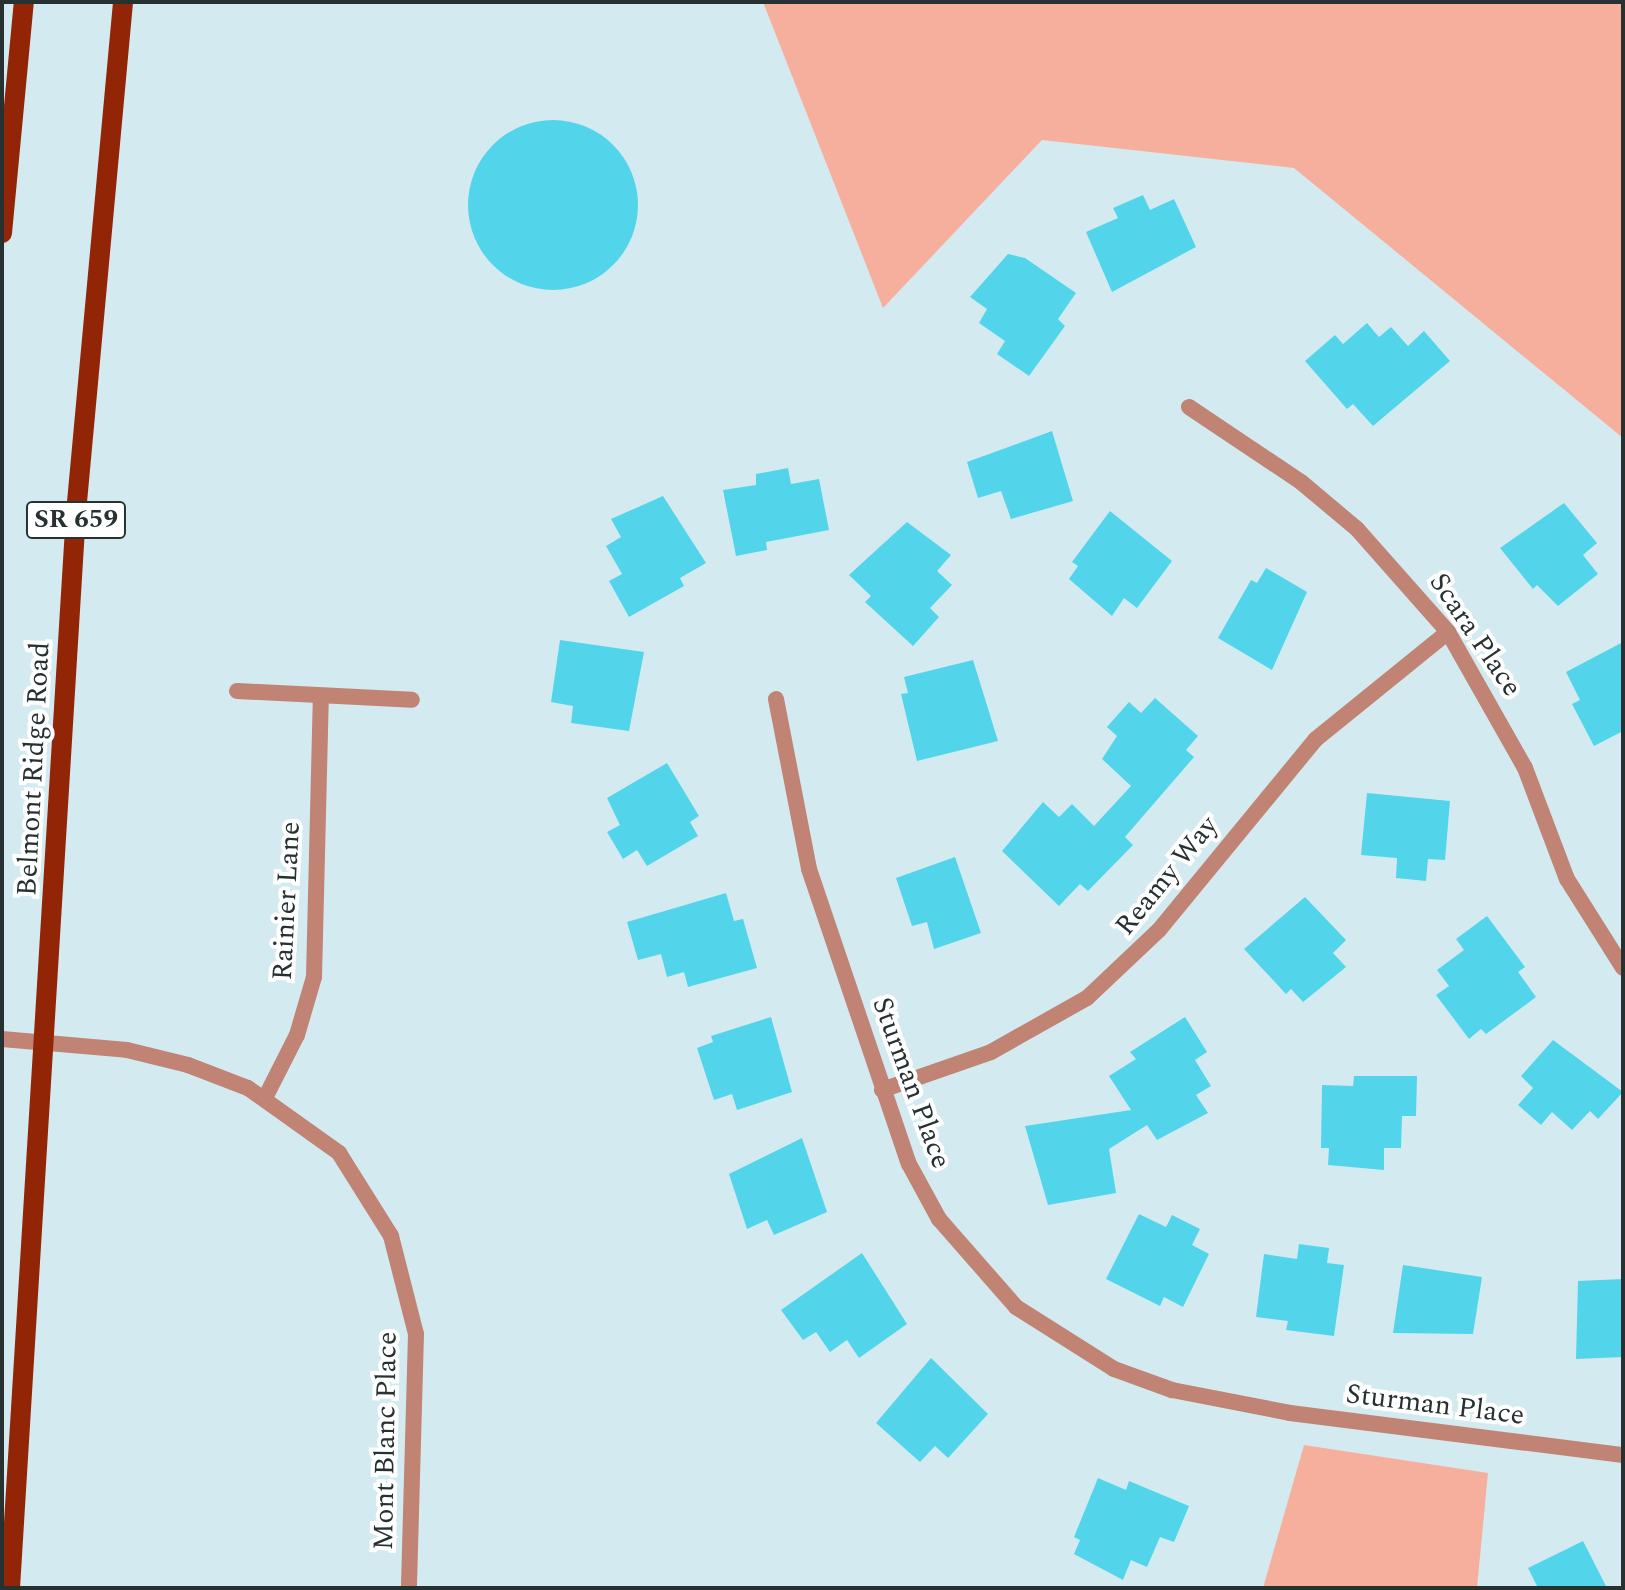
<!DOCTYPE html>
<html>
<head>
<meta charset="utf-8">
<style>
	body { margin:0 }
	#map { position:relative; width:1625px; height:1590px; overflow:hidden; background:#d3ebf0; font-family:Spectral,serif }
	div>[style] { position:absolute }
	.green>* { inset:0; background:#f7af9d }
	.building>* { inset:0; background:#52d5ea }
	.round { border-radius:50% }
	.street>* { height:16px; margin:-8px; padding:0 8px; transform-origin:8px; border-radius:8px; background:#c08374 }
	.primary>* { height:20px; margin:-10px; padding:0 10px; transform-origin:10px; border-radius:10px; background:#932507 }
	span { translate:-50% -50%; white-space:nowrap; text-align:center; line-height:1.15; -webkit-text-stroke:8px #fff; paint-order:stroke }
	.shield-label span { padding:2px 6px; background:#fff; border:2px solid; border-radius:6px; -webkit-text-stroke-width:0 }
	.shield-label { font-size:26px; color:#273132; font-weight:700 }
	.street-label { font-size:28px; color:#273132 }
	.frame { position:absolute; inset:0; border:4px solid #273132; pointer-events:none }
</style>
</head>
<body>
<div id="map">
	<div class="green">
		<i style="clip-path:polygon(763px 2px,1623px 2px,1623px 438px,1294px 168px,1042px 140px,883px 308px)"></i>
		<i style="clip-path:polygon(1304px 1445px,1488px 1473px,1477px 1588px,1263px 1588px)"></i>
	</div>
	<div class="building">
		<i class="round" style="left:468px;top:120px;width:170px;height:170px"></i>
		<i style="clip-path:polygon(1143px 195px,1150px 210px,1174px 199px,1196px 247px,1112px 292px,1086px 232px,1118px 218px,1113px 208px)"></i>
		<i style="clip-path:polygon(1008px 254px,1025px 258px,1076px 293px,1058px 319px,1065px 326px,1029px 376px,997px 354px,1005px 341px,979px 323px,987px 309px,970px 297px)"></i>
		<i style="clip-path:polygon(1367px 323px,1379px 337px,1391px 327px,1408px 346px,1424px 331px,1450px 361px,1373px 426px,1353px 404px,1347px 409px,1305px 361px,1335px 335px,1343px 344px)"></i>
		<i style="clip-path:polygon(1052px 431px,1073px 501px,1011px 519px,1001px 491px,978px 498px,967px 462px)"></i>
		<i style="clip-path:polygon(788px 468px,791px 484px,819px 479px,829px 530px,766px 542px,767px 550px,736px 556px,723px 490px,756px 485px,756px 474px)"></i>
		<i style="clip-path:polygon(663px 496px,706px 563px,680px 578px,684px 586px,629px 617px,609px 581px,622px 574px,606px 546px,621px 537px,611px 519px)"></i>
		<i style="clip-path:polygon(1564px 503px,1597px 543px,1583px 555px,1598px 574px,1558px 606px,1537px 585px,1533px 589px,1500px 548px)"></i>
		<i style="clip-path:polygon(1110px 511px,1172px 561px,1137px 608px,1124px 598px,1112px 616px,1069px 579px,1078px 566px,1072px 562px)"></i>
		<i style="clip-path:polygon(907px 522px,951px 555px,937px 571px,952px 585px,930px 608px,939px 617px,913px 646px,865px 602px,871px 596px,849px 575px)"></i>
		<i style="clip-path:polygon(1266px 568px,1307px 592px,1272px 670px,1218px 638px,1251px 580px,1257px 583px)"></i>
		<i style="clip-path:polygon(560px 640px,644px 652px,629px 731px,571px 723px,573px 706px,551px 702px)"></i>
		<i style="clip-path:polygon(1623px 642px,1623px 731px,1594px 746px,1572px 704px,1580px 700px,1566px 672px)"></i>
		<i style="clip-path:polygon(973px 660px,998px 741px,917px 761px,901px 694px,908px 693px,904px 677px)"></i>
		<i style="clip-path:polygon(1155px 698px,1198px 736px,1186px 750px,1194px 757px,1125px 837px,1133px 845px,1088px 891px,1080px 884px,1059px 906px,1002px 851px,1043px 802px,1059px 817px,1072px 804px,1094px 826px,1131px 786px,1102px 759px,1117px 736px,1107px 727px,1129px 702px,1141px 713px)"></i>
		<i style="clip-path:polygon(667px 763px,699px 816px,690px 822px,698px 836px,647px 866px,637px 850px,623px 859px,607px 832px,620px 825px,607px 798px)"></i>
		<i style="clip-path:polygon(1367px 793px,1450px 801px,1445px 860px,1428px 859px,1426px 881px,1396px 878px,1397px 858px,1361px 855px)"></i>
		<i style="clip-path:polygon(955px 857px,981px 933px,934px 949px,927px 922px,912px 926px,896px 878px)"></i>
		<i style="clip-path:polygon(726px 893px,734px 921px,743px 919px,757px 968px,688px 987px,684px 972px,667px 977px,661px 954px,638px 960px,627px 922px)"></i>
		<i style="clip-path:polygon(1305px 897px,1346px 940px,1333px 953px,1346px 967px,1303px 1002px,1291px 989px,1286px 994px,1244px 949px)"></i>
		<i style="clip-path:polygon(1487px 916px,1525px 967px,1518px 972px,1536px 997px,1486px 1034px,1481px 1029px,1469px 1039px,1436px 995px,1449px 986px,1437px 970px,1464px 950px,1456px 939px)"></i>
		<i style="clip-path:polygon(771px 1017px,792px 1092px,737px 1110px,732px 1094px,714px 1100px,697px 1048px,713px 1042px,711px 1036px)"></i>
		<i style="clip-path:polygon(1185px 1017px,1207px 1052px,1195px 1060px,1211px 1086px,1196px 1095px,1208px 1113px,1157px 1140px,1147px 1125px,1109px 1149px,1116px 1193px,1048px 1205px,1025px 1126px,1131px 1110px,1109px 1076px,1136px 1059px,1130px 1052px)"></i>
		<i style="clip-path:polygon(1553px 1040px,1623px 1092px,1598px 1119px,1590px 1111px,1572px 1130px,1552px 1112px,1541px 1125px,1518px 1105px,1533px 1088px,1521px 1076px)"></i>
		<i style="clip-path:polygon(1354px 1076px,1417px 1076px,1416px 1116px,1402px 1116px,1401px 1148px,1384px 1148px,1384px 1170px,1328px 1165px,1329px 1148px,1321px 1148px,1322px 1085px,1353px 1086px)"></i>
		<i style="clip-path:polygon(802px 1138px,827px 1212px,774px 1235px,767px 1220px,747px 1229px,729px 1174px)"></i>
		<i style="clip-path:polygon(1139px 1214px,1166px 1227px,1172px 1215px,1200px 1229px,1192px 1245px,1209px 1254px,1183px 1307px,1164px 1297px,1160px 1306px,1106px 1279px)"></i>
		<i style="clip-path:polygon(1299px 1244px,1329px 1248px,1327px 1263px,1344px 1265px,1334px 1336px,1286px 1330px,1288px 1321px,1256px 1317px,1264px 1254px,1297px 1259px)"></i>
		<i style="clip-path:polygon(862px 1253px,907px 1324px,859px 1358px,847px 1340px,830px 1352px,816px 1332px,803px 1340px,781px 1310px)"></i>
		<i style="clip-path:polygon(1403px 1265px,1482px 1277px,1473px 1334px,1393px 1333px)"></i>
		<i style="clip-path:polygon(1623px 1279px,1623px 1357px,1576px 1359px,1578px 1281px)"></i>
		<i style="clip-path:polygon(931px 1358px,988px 1414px,948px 1458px,935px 1446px,920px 1462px,876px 1423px)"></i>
		<i style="clip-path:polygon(1098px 1478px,1126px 1490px,1129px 1481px,1189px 1506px,1174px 1542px,1160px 1537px,1147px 1567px,1131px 1560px,1123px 1580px,1074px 1554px,1080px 1540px,1074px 1537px)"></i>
		<i style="clip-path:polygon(1583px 1541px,1607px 1588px,1538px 1588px,1528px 1568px)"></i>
	</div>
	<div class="street">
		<i style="left:1189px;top:407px;width:135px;rotate:33.8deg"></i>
		<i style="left:1301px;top:482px;width:73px;rotate:40deg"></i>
		<i style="left:1357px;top:529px;width:137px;rotate:48.5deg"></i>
		<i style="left:1448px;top:632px;width:156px;rotate:60.5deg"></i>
		<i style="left:1525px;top:768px;width:119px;rotate:69.3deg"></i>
		<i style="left:1567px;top:879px;width:105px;rotate:57.8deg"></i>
		<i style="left:237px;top:691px;width:175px;rotate:2.9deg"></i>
		<i style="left:776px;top:699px;width:173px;rotate:79deg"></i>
		<i style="left:809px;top:869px;width:311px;rotate:71.3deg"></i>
		<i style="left:909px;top:1164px;width:63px;rotate:61.4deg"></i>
		<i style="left:939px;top:1219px;width:117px;rotate:48.8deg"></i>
		<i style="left:1016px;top:1307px;width:116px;rotate:32.3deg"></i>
		<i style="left:1114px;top:1369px;width:62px;rotate:19.9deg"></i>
		<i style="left:1172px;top:1390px;width:120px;rotate:11deg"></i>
		<i style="left:1290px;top:1413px;width:336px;rotate:7.2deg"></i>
		<i style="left:2px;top:1039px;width:125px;rotate:5deg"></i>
		<i style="left:127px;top:1050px;width:63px;rotate:13.8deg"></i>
		<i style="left:188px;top:1065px;width:64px;rotate:21deg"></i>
		<i style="left:248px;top:1088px;width:112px;rotate:35.5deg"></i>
		<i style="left:339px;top:1153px;width:98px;rotate:57.9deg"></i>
		<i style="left:391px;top:1236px;width:101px;rotate:75.7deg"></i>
		<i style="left:416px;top:1334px;width:254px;rotate:91.6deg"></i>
		<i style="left:882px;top:1090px;width:115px;rotate:-19.2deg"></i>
		<i style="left:991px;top:1052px;width:110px;rotate:-29.4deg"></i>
		<i style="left:1087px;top:998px;width:99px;rotate:-43.4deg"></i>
		<i style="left:1159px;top:930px;width:247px;rotate:-50.6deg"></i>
		<i style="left:1316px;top:739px;width:170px;rotate:-39deg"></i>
		<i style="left:265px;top:1098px;width:71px;rotate:-63.1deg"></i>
		<i style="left:297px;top:1035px;width:60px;rotate:-73.7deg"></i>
		<i style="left:314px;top:977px;width:281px;rotate:-88.6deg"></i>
	</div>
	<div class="primary">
		<i style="left:2px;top:233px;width:232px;rotate:-84.6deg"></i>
		<i style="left:10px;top:1588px;width:1077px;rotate:-86.49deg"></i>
		<i style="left:76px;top:513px;width:513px;rotate:-84.74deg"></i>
	</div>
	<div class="shield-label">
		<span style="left:76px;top:520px">SR 659</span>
	</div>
	<div class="street-label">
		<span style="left:1475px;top:635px;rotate:56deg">Scara Place</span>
		<span style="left:34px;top:769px;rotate:-87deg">Belmont Ridge Road</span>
		<span style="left:1167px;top:876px;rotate:-51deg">Reamy Way</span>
		<span style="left:287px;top:901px;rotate:-87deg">Rainier Lane</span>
		<span style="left:911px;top:1083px;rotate:70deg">Sturman Place</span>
		<span style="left:1435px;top:1405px;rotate:7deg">Sturman Place</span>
		<span style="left:386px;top:1441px;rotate:-89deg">Mont Blanc Place</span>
	</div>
	<div class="frame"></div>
</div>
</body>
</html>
